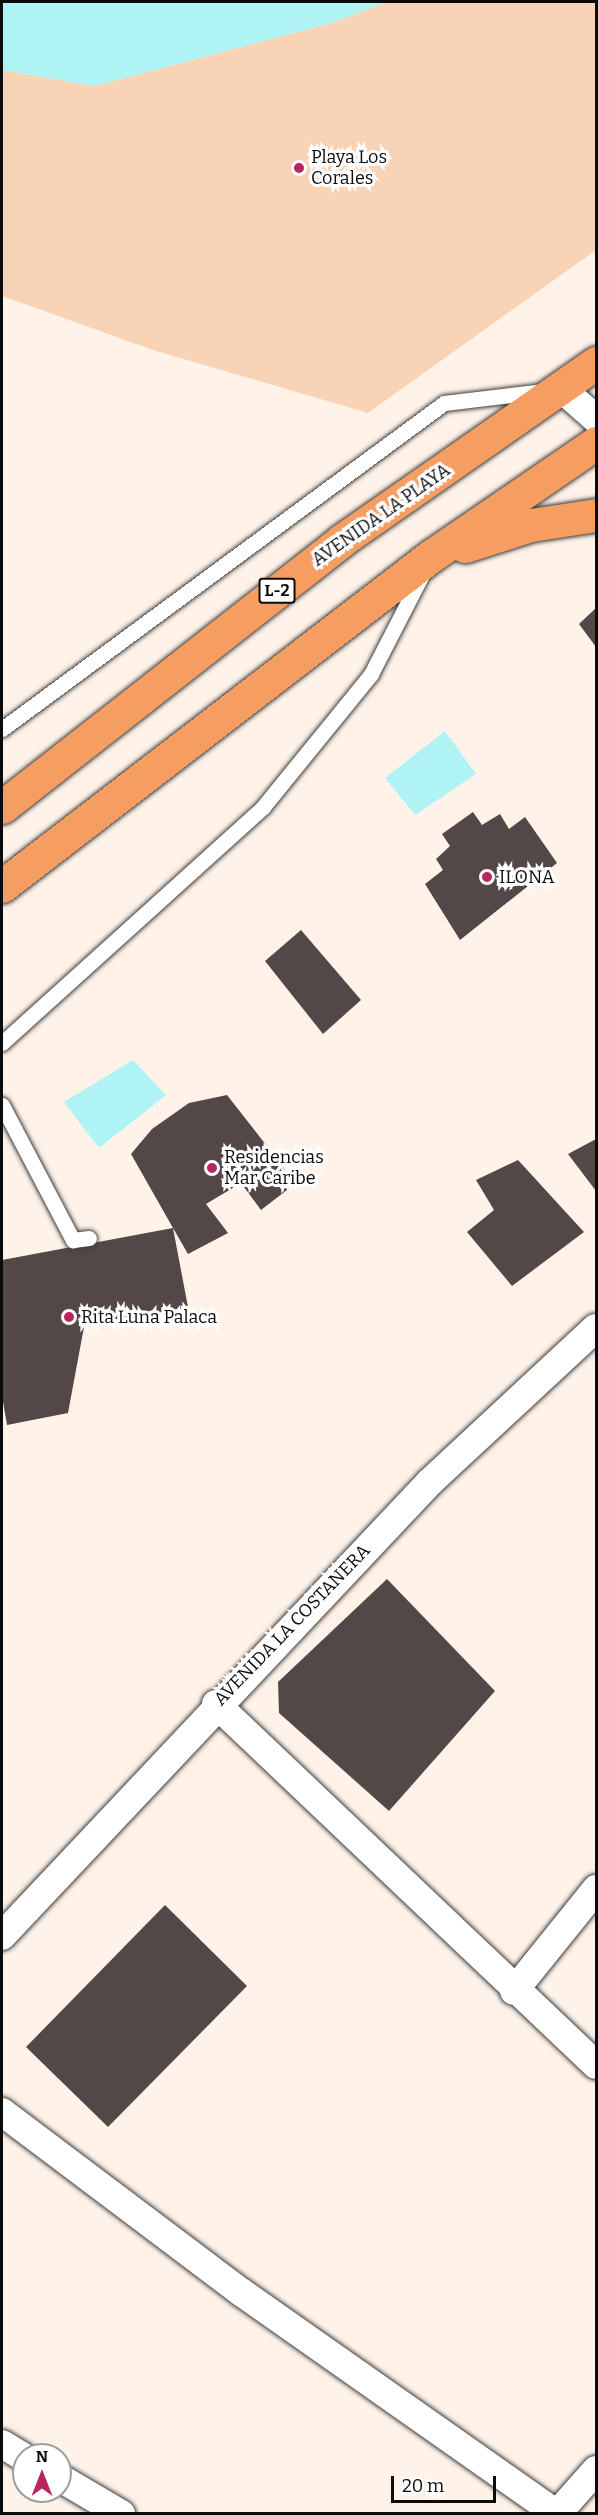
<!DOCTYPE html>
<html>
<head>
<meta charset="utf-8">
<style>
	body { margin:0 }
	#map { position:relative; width:598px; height:2515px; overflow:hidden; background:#fff3e9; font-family:Bitter,serif }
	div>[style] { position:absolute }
	.sand>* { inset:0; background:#f9d3b6 }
	.water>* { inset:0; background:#aff3f4 }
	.building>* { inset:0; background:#534847 }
	.roads { filter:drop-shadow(0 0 2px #3e3e3e) drop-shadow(0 0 2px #3e3e3e) }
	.service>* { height:15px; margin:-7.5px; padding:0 7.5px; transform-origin:7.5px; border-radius:7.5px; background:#fff }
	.minor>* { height:28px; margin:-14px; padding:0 14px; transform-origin:14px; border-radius:14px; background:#fff }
	.primary>* { height:33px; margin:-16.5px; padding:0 16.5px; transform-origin:16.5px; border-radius:16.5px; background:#f69e62 }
	.dots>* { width:16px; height:16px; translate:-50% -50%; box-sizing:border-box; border:3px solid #fff; border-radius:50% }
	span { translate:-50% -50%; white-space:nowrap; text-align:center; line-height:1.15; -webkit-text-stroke:6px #fff; paint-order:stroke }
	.shield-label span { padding:2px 4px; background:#fff; border:2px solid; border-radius:4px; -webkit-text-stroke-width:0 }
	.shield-label { font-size:16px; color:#0b0b0b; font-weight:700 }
	.poi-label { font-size:18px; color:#0b0b0b }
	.left { translate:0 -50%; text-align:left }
	.street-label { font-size:18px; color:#0b0b0b }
	.frame { position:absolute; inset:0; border:3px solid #0b0b0b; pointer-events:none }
	.north { position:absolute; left:12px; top:2443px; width:60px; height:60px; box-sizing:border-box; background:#fff; border:2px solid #9d9d9d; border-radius:50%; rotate:0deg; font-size:16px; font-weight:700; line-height:24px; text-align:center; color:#0b0b0b }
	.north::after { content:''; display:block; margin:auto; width:21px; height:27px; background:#b72660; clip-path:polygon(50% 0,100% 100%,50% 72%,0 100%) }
	.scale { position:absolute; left:391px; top:2476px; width:105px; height:27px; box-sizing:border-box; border:3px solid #0b0b0b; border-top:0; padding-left:8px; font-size:18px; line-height:21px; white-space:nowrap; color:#0b0b0b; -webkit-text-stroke:4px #fff; paint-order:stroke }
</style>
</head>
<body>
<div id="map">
	<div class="sand">
		<i style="clip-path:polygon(386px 2px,596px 2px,596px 250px,368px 413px,153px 350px,2px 296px,2px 70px,95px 86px,335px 22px)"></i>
	</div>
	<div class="water">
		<i style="clip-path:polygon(2px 2px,386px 2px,335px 22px,95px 86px,2px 70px)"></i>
		<i style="clip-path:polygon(445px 731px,476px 774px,415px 815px,385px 778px)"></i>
		<i style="clip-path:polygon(133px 1060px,166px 1095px,99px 1148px,64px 1102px)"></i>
	</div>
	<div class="building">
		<i style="clip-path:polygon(596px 608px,596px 647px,579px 624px)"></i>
		<i style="clip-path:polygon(473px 812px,482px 825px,500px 814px,509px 829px,525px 817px,557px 863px,460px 940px,425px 884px,443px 870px,436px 859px,450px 846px,442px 834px)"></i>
		<i style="clip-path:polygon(301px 930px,361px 1000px,323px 1034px,265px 961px)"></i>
		<i style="clip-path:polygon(227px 1095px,296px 1183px,261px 1210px,241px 1183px,206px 1204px,228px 1233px,188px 1254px,173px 1228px,188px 1307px,84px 1327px,68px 1413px,7px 1425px,2px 1396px,2px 1260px,173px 1228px,131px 1154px,152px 1129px,189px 1103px)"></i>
		<i style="clip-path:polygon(596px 1139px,596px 1191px,568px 1154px)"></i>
		<i style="clip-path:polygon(518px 1160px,584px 1232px,512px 1286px,467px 1232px,494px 1210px,476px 1180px)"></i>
		<i style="clip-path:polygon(387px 1579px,495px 1691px,389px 1811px,279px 1713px,278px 1682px)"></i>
		<i style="clip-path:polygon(165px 1905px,247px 1986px,108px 2127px,26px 2047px)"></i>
	</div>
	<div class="roads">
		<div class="service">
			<i style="left:2px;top:729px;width:549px;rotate:-36.41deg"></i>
			<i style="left:444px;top:403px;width:101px;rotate:-6.8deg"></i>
			<i style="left:2px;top:1043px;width:352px;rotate:-42.1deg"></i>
			<i style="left:263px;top:807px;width:171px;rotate:-50.9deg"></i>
			<i style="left:371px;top:674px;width:116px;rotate:-62.8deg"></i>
			<i style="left:2px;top:1105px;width:153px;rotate:62.3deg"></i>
			<i style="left:73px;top:1240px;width:16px;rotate:-7deg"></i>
		</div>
		<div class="minor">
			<i style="left:562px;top:389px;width:45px;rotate:41.4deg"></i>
			<i style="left:216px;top:1704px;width:524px;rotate:43.53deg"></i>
			<i style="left:2px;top:1936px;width:624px;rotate:-46.69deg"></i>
			<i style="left:430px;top:1482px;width:226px;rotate:-42.9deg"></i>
			<i style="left:514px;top:1991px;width:131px;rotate:-51.2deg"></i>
			<i style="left:2px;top:2112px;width:299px;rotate:37deg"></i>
			<i style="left:241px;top:2292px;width:386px;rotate:35.1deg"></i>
			<i style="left:557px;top:2514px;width:59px;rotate:-48.4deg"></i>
			<i style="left:2px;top:2444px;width:26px;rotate:31deg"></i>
			<i style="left:60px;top:2478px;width:71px;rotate:30.5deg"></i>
		</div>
		<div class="primary">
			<i style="left:465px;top:546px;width:69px;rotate:-17.7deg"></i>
			<i style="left:531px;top:525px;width:66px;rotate:-8.7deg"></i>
			<i style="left:2px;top:807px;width:432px;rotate:-38.1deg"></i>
			<i style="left:342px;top:540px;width:310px;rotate:-34.9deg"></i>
			<i style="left:2px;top:886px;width:541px;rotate:-37.57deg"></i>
			<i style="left:431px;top:556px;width:200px;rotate:-34.4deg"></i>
		</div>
	</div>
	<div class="dots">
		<i style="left:299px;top:168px;background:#b72660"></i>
		<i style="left:487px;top:877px;background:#b72660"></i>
		<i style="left:212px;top:1168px;background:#b72660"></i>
		<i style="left:69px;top:1317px;background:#b72660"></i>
	</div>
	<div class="shield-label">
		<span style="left:277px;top:591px">L-2</span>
	</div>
	<div class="poi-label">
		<span class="left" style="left:311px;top:168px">Playa Los<br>Corales</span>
		<span class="left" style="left:499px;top:877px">ILONA</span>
		<span class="left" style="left:224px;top:1168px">Residencias<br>Mar Caribe</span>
		<span class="left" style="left:81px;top:1317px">Rita Luna Palaca</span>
	</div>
	<div class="street-label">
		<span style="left:381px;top:515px;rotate:-35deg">AVENIDA LA PLAYA</span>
		<span style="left:292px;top:1625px;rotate:-46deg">AVENIDA LA COSTANERA</span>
	</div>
	<div class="frame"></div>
	<div class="north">N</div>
	<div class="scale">20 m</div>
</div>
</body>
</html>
